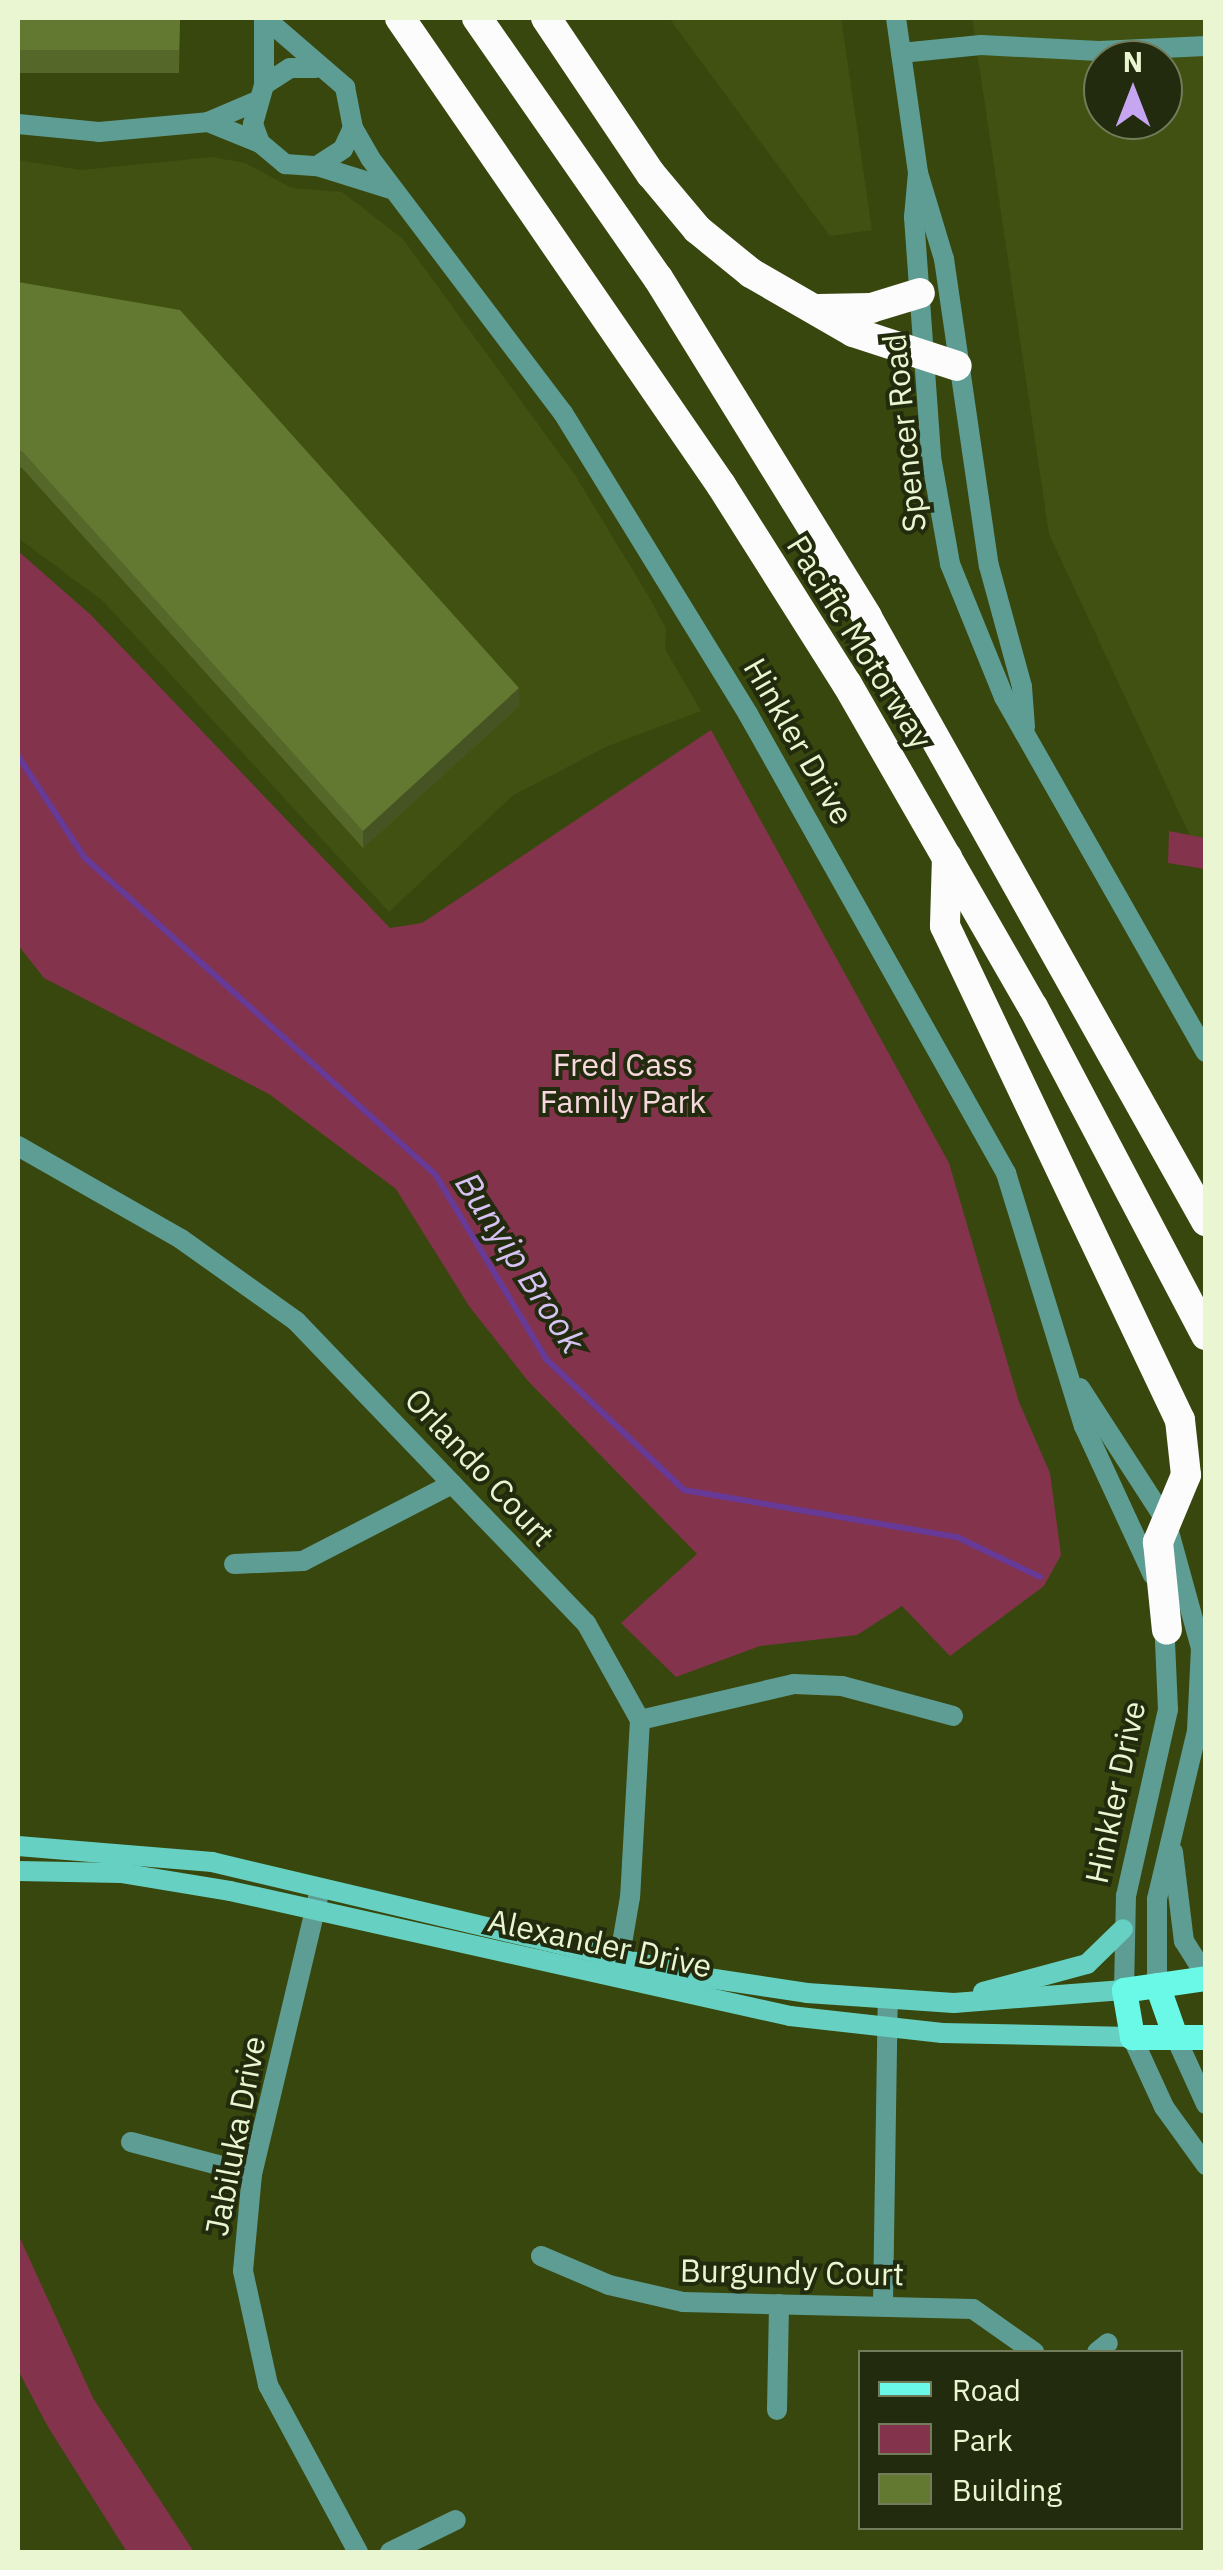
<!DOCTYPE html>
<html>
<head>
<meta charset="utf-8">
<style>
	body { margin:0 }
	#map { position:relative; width:1223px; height:2570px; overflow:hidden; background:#38470e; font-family:"IBM Plex Sans",sans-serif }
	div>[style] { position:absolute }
	.built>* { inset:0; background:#405111 }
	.green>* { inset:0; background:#83334b }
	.stream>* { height:6px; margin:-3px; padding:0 3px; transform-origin:3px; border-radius:3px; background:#683a97 }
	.minor>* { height:20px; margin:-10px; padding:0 10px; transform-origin:10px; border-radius:10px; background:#5e9d94 }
	.tertiary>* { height:20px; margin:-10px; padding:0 10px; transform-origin:10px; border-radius:10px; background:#5e9d94 }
	.secondary>* { height:20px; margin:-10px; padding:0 10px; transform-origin:10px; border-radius:10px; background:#66d1c2 }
	.primary>* { height:25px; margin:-12.5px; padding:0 12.5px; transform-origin:12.5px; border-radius:12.5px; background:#69f9e6 }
	.motorway>* { height:30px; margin:-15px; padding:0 15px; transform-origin:15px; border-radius:15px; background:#fcfcfc }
	.wall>* { inset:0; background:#556729 }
	.shaded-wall>* { inset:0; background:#455422 }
	.building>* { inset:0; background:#637830 }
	span { translate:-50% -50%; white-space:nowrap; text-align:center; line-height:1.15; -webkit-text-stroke:8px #222b0d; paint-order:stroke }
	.street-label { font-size:32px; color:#e9f6d1 }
	.park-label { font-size:32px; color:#f7d8de }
	.water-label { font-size:35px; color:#d7c2f4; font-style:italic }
	.frame { position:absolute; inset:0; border:20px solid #e9f6d1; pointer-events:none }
	.legend { position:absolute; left:858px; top:2350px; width:325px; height:180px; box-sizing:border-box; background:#222b0d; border:2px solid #727c5b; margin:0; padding:12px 18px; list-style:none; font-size:30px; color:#e9f6d1 }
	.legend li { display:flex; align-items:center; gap:20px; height:50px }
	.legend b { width:50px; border:2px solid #727c5b }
	.north { position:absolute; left:1083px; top:40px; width:100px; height:100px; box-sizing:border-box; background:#222b0d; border:2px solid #727c5b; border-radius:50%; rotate:0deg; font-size:28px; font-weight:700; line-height:40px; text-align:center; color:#e9f6d1 }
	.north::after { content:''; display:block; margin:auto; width:35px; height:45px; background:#c6a6f0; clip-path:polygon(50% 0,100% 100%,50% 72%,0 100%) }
</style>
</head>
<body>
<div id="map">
	<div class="built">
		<i style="clip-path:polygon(669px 18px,841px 18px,872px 230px,830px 236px)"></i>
		<i style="clip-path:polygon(evenodd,972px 18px,1205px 18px,1205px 838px,1190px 836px,1049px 534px,972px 18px,1103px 60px,1163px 60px,1163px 120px,1103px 120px,1103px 60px)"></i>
		<i style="clip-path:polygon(212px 157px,245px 163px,292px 188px,342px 192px,403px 239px,575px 475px,649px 597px,666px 629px,665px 649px,701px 711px,608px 746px,512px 796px,389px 912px,103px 601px,18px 538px,18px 160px,81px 170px)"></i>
	</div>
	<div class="green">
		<i style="clip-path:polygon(18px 551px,91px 615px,390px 928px,422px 923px,711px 730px,949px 1163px,1019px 1402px,1050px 1473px,1061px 1555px,1044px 1586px,950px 1656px,902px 1606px,857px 1635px,760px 1646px,676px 1677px,621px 1623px,697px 1554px,528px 1381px,469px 1306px,396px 1189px,269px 1094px,44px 978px,18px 945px)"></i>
		<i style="clip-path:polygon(1169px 831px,1205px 838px,1205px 869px,1168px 863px)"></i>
		<i style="clip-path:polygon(18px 2234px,93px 2398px,194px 2552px,127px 2552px,48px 2427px,18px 2370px)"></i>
	</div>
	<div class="stream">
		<i style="left:18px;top:756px;width:121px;rotate:56.8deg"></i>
		<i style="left:84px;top:857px;width:473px;rotate:42.1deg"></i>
		<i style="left:435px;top:1174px;width:216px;rotate:59deg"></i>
		<i style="left:546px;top:1359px;width:190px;rotate:43.5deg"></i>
		<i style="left:684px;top:1490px;width:277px;rotate:9.8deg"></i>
		<i style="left:957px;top:1537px;width:92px;rotate:25.7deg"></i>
	</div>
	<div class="minor">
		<i style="left:901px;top:53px;width:80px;rotate:-5.7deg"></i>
		<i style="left:981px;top:45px;width:118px;rotate:2.9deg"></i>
		<i style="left:1099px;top:51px;width:107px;rotate:-2.7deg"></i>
		<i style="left:208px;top:122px;width:56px;rotate:22deg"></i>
		<i style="left:18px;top:124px;width:81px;rotate:5.6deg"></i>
		<i style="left:99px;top:132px;width:109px;rotate:-5.2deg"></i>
		<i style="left:208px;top:122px;width:51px;rotate:-23.1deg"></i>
		<i style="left:18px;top:1146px;width:188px;rotate:29.7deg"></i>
		<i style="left:181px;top:1239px;width:141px;rotate:35.5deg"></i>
		<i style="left:296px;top:1321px;width:419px;rotate:46.2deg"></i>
		<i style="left:586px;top:1623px;width:111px;rotate:60.9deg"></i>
		<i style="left:640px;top:1720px;width:177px;rotate:93.2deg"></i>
		<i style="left:630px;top:1897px;width:76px;rotate:99.8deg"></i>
		<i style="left:234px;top:1564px;width:69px;rotate:-2.5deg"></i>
		<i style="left:303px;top:1561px;width:168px;rotate:-27.3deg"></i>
		<i style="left:640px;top:1720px;width:158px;rotate:-13.2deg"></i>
		<i style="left:794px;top:1684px;width:48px;rotate:2.4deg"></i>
		<i style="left:842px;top:1686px;width:115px;rotate:15.1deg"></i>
		<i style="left:320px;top:1889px;width:293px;rotate:103.4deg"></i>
		<i style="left:252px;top:2174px;width:97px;rotate:95.3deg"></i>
		<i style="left:243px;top:2271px;width:117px;rotate:77.6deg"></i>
		<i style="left:268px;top:2385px;width:190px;rotate:61.7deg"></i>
		<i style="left:131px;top:2142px;width:125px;rotate:14.8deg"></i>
		<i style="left:541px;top:2256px;width:74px;rotate:23.1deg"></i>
		<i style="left:609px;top:2285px;width:76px;rotate:12.9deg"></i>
		<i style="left:683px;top:2302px;width:290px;rotate:1.4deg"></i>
		<i style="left:973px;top:2309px;width:75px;rotate:35.2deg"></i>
		<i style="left:883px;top:2303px;width:302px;rotate:-89.1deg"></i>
		<i style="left:1097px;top:2352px;width:14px;rotate:-39deg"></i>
		<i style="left:777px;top:2410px;width:106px;rotate:-88.9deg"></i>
		<i style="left:390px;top:2552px;width:73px;rotate:-25.9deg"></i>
	</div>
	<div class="tertiary">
		<i style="left:264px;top:18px;width:67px;rotate:90deg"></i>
		<i style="left:265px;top:18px;width:106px;rotate:40.8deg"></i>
		<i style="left:345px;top:87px;width:42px;rotate:79deg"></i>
		<i style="left:353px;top:128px;width:34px;rotate:60deg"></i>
		<i style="left:370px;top:158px;width:320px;rotate:52.9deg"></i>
		<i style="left:563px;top:413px;width:353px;rotate:58.4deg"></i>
		<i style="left:748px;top:714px;width:527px;rotate:60.66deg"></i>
		<i style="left:1006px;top:1173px;width:265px;rotate:72.9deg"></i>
		<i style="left:1084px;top:1426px;width:164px;rotate:65.2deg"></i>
		<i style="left:896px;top:18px;width:157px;rotate:81.9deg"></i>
		<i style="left:918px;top:173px;width:90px;rotate:73.2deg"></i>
		<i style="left:944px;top:259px;width:310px;rotate:81.7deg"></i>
		<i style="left:989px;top:566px;width:125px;rotate:74.7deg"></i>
		<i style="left:1022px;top:687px;width:40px;rotate:85.7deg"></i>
		<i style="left:316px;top:68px;width:26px;rotate:180deg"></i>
		<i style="left:290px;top:68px;width:31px;rotate:147deg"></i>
		<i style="left:264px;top:85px;width:41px;rotate:105.8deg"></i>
		<i style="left:253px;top:124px;width:20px;rotate:70deg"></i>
		<i style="left:260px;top:143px;width:33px;rotate:40deg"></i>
		<i style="left:285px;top:164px;width:32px;rotate:4deg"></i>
		<i style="left:317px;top:166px;width:31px;rotate:-33deg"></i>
		<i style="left:343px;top:149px;width:23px;rotate:-65deg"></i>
		<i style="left:317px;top:166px;width:77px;rotate:17.3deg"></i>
		<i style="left:918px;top:173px;width:44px;rotate:95.2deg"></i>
		<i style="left:914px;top:217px;width:241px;rotate:85.9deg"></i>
		<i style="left:931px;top:457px;width:109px;rotate:79.9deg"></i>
		<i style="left:950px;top:564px;width:144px;rotate:67.9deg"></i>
		<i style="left:1004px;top:697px;width:408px;rotate:60.4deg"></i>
		<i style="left:1080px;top:1388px;width:158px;rotate:57.1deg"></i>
		<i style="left:1166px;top:1521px;width:132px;rotate:74.6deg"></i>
		<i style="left:1201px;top:1648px;width:83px;rotate:92.8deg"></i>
		<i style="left:1197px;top:1731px;width:173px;rotate:103.4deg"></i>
		<i style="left:1157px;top:1899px;width:86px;rotate:90deg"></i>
		<i style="left:1173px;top:1852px;width:90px;rotate:83deg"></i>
		<i style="left:1184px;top:1941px;width:41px;rotate:57.8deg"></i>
		<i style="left:1124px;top:1990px;width:94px;rotate:-88.8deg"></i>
		<i style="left:1126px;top:1896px;width:191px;rotate:-77.3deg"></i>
		<i style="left:1168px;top:1710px;width:93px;rotate:-92.5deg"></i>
		<i style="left:1175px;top:2036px;width:75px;rotate:65.5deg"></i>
		<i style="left:1132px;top:2037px;width:77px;rotate:65.4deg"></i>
		<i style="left:1164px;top:2107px;width:72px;rotate:54.1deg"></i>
	</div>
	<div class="secondary">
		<i style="left:18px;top:1846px;width:195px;rotate:4.7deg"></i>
		<i style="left:212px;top:1862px;width:496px;rotate:13.3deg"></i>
		<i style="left:695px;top:1976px;width:113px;rotate:8.6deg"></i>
		<i style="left:807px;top:1993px;width:147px;rotate:3.9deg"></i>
		<i style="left:954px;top:2003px;width:170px;rotate:-4.4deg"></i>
		<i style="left:18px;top:1871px;width:103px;rotate:1.1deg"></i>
		<i style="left:121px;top:1873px;width:110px;rotate:9.4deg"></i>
		<i style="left:230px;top:1891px;width:574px;rotate:12.58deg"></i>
		<i style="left:790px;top:2016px;width:153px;rotate:6.4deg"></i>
		<i style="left:942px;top:2033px;width:190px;rotate:1.2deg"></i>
		<i style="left:983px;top:1992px;width:108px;rotate:-15.1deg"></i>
		<i style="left:1087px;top:1964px;width:50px;rotate:-44.2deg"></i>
	</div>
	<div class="primary">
		<i style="left:1206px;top:1978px;width:83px;rotate:171.7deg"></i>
		<i style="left:1124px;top:1990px;width:48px;rotate:80.3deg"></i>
		<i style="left:1132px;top:2037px;width:74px"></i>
		<i style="left:1157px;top:1985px;width:54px;rotate:70.6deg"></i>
	</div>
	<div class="motorway">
		<i style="left:400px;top:18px;width:567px;rotate:55.5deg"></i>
		<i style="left:721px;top:485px;width:236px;rotate:57.7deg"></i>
		<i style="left:847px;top:684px;width:373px;rotate:60.1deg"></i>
		<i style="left:1033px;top:1007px;width:371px;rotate:62.2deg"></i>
		<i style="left:477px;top:18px;width:317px;rotate:55.2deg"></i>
		<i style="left:658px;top:278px;width:398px;rotate:58.3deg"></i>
		<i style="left:867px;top:617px;width:693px;rotate:60.7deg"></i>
		<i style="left:546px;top:18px;width:188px;rotate:56.1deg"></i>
		<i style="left:651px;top:174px;width:72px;rotate:50.1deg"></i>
		<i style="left:697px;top:229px;width:70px;rotate:39.2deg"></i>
		<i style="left:751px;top:273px;width:118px;rotate:30deg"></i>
		<i style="left:853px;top:332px;width:109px;rotate:18.1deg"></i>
		<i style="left:819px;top:309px;width:52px;rotate:-1.1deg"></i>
		<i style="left:871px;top:308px;width:51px;rotate:-17deg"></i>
		<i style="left:947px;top:857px;width:69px;rotate:91.7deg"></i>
		<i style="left:945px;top:926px;width:547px;rotate:64.56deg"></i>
		<i style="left:1180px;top:1420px;width:55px;rotate:83.8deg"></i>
		<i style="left:1186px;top:1475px;width:73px;rotate:112.7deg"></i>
		<i style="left:1158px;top:1542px;width:88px;rotate:84.2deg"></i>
	</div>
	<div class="wall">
		<i style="clip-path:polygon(18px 18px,180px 18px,179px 73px,18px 73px)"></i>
		<i style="clip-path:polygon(18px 282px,519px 706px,363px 848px,22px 468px,18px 467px)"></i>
	</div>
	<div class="shaded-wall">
		<i style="clip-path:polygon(519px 688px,519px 706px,363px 848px,363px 831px)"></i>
	</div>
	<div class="building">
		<i style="clip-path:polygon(18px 18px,180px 18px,179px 50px,18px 50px)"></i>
		<i style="clip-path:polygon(18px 282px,180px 310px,519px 688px,363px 831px,22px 451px,18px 450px)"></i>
	</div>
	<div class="street-label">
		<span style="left:904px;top:433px;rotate:-96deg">Spencer Road</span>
		<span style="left:860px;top:642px;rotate:58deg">Pacific Motorway</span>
		<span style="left:799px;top:741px;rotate:60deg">Hinkler Drive</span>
		<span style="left:480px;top:1467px;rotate:47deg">Orlando Court</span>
		<span style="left:1115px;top:1792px;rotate:-78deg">Hinkler Drive</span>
		<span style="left:600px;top:1943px;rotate:12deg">Alexander Drive</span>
		<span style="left:235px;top:2136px;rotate:-79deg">Jabiluka Drive</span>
		<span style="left:792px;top:2272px;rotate:1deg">Burgundy Court</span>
	</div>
	<div class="park-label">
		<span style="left:623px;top:1083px">Fred Cass<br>Family Park</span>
	</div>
	<div class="water-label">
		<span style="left:521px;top:1262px;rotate:57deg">Bunyip Brook</span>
	</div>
	<div class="frame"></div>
	<ul class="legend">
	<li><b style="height:12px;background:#69f9e6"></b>Road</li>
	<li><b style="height:28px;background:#83334b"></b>Park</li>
	<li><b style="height:28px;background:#637830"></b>Building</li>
	</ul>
	<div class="north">N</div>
</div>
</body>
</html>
